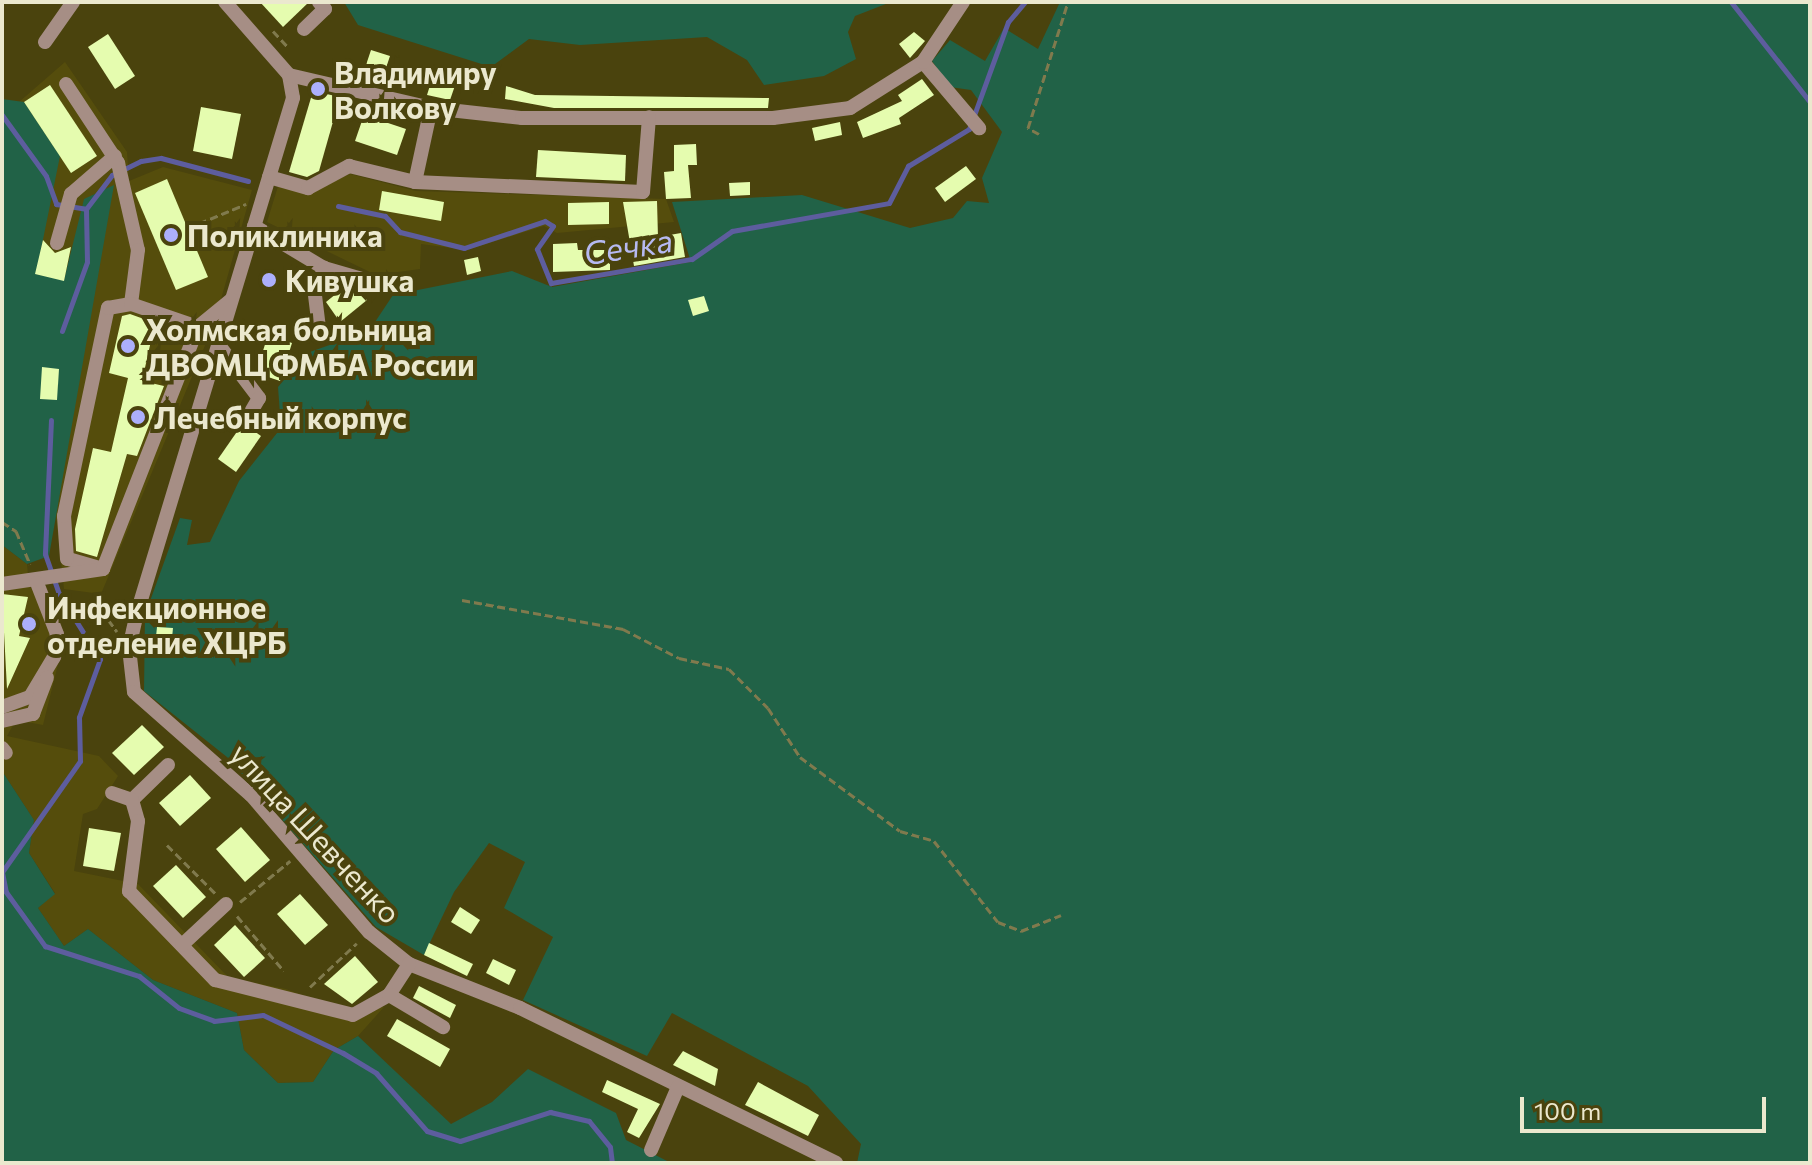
<!DOCTYPE html>
<html>
<head>
<meta charset="utf-8">
<style>
	body { margin:0 }
	#map { position:relative; width:1812px; height:1165px; overflow:hidden; background:#4a430d; font-family:Commissioner,sans-serif }
	div>[style] { position:absolute }
	.built>* { inset:0; background:#554d0c }
	.green>* { inset:0; background:#216247 }
	.stream>* { height:5px; margin:-2.5px; padding:0 2.5px; transform-origin:2.5px; border-radius:2.5px; background:#5d5d9e }
	.building>* { inset:0; background:#e5fcaf }
	.path>* { height:3px; margin-top:-1.5px; transform-origin:0; background:repeating-linear-gradient(90deg,#807a4d 0 8px,transparent 0 12px) }
	.minor>* { height:14px; margin:-7px; padding:0 7px; transform-origin:7px; border-radius:7px; background:#a68e85 }
	.dots>* { width:22px; height:22px; translate:-50% -50%; box-sizing:border-box; border:4px solid #4a430d; border-radius:50% }
	span { translate:-50% -50%; white-space:nowrap; text-align:center; line-height:1.15; -webkit-text-stroke:8px #4a430d; paint-order:stroke }
	.poi-label { font-size:30px; color:#ebe8ce; font-weight:700 }
	.left { translate:0 -50%; text-align:left }
	.street-label { font-size:30px; color:#ebe8ce }
	.water-label { font-size:32px; color:#b6b9f1; font-style:italic }
	.frame { position:absolute; inset:0; border:4px solid #ebe8ce; pointer-events:none }
	.scale { position:absolute; left:1520px; top:1097px; width:246px; height:36px; box-sizing:border-box; border:4px solid #ebe8ce; border-top:0; padding-left:10px; font-size:24px; line-height:28px; white-space:nowrap; color:#ebe8ce; -webkit-text-stroke:6px #4a430d; paint-order:stroke }
</style>
</head>
<body>
<div id="map">
	<div class="built">
		<i style="clip-path:polygon(65px 62px,127px 152px,129px 181px,163px 167px,252px 190px,214px 324px,101px 594px,64px 589px,11px 109px)"></i>
		<i style="clip-path:polygon(350px 174px,416px 191px,666px 199px,674px 222px,557px 233px,544px 226px,467px 250px,421px 244px,420px 269px,376px 275px,267px 222px,279px 183px,308px 192px)"></i>
		<i style="clip-path:polygon(2px 545px,27px 564px,29px 586px,50px 604px,63px 644px,43px 725px,16px 720px,7px 736px,99px 756px,118px 776px,97px 809px,83px 814px,74px 871px,138px 884px,229px 978px,286px 989px,339px 1010px,384px 1007px,358px 1036px,334px 1050px,313px 1082px,278px 1083px,244px 1050px,237px 1013px,153px 980px,88px 929px,64px 946px,38px 908px,55px 893px,29px 853px,34px 820px,2px 771px)"></i>
	</div>
	<div class="green">
		<i style="clip-path:polygon(344px 2px,891px 2px,855px 16px,848px 32px,856px 59px,824px 76px,764px 85px,747px 60px,707px 37px,580px 45px,529px 39px,491px 67px,358px 25px)"></i>
		<i style="clip-path:polygon(1060px 2px,1810px 2px,1810px 1163px,857px 1163px,861px 1144px,808px 1086px,672px 1013px,647px 1056px,523px 1000px,553px 937px,504px 908px,525px 862px,489px 843px,454px 892px,424px 955px,376px 927px,227px 757px,144px 691px,145px 615px,180px 518px,192px 520px,187px 545px,210px 542px,239px 481px,281px 428px,278px 387px,307px 353px,369px 331px,393px 295px,512px 271px,552px 287px,691px 262px,672px 202px,802px 195px,910px 228px,953px 218px,967px 201px,989px 203px,982px 178px,1002px 132px,971px 90px,950px 87px,932px 61px,950px 40px,985px 61px,1004px 28px,1038px 49px)"></i>
		<i style="clip-path:polygon(2px 99px,24px 102px,60px 156px,36px 274px,64px 280px,84px 199px,114px 185px,49px 556px,27px 564px,2px 545px)"></i>
		<i style="clip-path:polygon(2px 771px,34px 820px,29px 853px,55px 894px,38px 908px,64px 946px,88px 929px,153px 980px,237px 1013px,244px 1050px,278px 1083px,313px 1082px,334px 1050px,358px 1036px,451px 1124px,492px 1102px,528px 1069px,616px 1113px,626px 1140px,671px 1163px,2px 1163px)"></i>
	</div>
	<div class="stream">
		<i style="left:1731px;top:2px;width:127px;rotate:51.7deg"></i>
		<i style="left:2px;top:115px;width:75px;rotate:54.2deg"></i>
		<i style="left:46px;top:176px;width:30px;rotate:70deg"></i>
		<i style="left:56px;top:204px;width:30px;rotate:9deg"></i>
		<i style="left:338px;top:206px;width:48px;rotate:12deg"></i>
		<i style="left:385px;top:216px;width:22px;rotate:47deg"></i>
		<i style="left:400px;top:232px;width:66px;rotate:14deg"></i>
		<i style="left:464px;top:248px;width:85px;rotate:-18.4deg"></i>
		<i style="left:545px;top:221px;width:9px;rotate:32deg"></i>
		<i style="left:553px;top:226px;width:28px;rotate:125deg"></i>
		<i style="left:537px;top:249px;width:37px;rotate:68deg"></i>
		<i style="left:551px;top:283px;width:143px;rotate:-9.7deg"></i>
		<i style="left:692px;top:259px;width:49px;rotate:-35deg"></i>
		<i style="left:732px;top:231px;width:159px;rotate:-10.1deg"></i>
		<i style="left:889px;top:203px;width:42px;rotate:-62.8deg"></i>
		<i style="left:908px;top:166px;width:71px;rotate:-31.2deg"></i>
		<i style="left:969px;top:129px;width:114px;rotate:-70deg"></i>
		<i style="left:1008px;top:22px;width:26px;rotate:-50deg"></i>
		<i style="left:86px;top:209px;width:43px;rotate:-52.6deg"></i>
		<i style="left:112px;top:175px;width:32px;rotate:-26deg"></i>
		<i style="left:141px;top:161px;width:20px;rotate:-9deg"></i>
		<i style="left:161px;top:158px;width:90px;rotate:14.8deg"></i>
		<i style="left:62px;top:331px;width:73px;rotate:-70.1deg"></i>
		<i style="left:87px;top:262px;width:53px;rotate:-91.1deg"></i>
		<i style="left:51px;top:420px;width:134px;rotate:92.6deg"></i>
		<i style="left:45px;top:554px;width:42px;rotate:70.7deg"></i>
		<i style="left:59px;top:594px;width:77px;rotate:57.8deg"></i>
		<i style="left:100px;top:659px;width:62px;rotate:109.9deg"></i>
		<i style="left:79px;top:717px;width:44px;rotate:88.7deg"></i>
		<i style="left:80px;top:761px;width:136px;rotate:125.1deg"></i>
		<i style="left:2px;top:872px;width:20px;rotate:79deg"></i>
		<i style="left:6px;top:892px;width:67px;rotate:54.2deg"></i>
		<i style="left:45px;top:946px;width:99px;rotate:17.7deg"></i>
		<i style="left:139px;top:976px;width:51px;rotate:38.7deg"></i>
		<i style="left:179px;top:1008px;width:37px;rotate:20deg"></i>
		<i style="left:214px;top:1021px;width:49px;rotate:-7deg"></i>
		<i style="left:263px;top:1015px;width:89px;rotate:25.4deg"></i>
		<i style="left:343px;top:1053px;width:39px;rotate:31deg"></i>
		<i style="left:376px;top:1073px;width:77px;rotate:48.7deg"></i>
		<i style="left:427px;top:1131px;width:34px;rotate:17deg"></i>
		<i style="left:460px;top:1141px;width:95px;rotate:-17.9deg"></i>
		<i style="left:550px;top:1112px;width:40px;rotate:13deg"></i>
		<i style="left:589px;top:1121px;width:33px;rotate:51deg"></i>
		<i style="left:610px;top:1147px;width:16px;rotate:83deg"></i>
	</div>
	<div class="building">
		<i style="clip-path:polygon(260px 2px,309px 2px,283px 27px)"></i>
		<i style="clip-path:polygon(914px 32px,925px 41px,910px 58px,899px 44px)"></i>
		<i style="clip-path:polygon(108px 34px,135px 76px,115px 89px,88px 47px)"></i>
		<i style="clip-path:polygon(371px 50px,390px 56px,384px 74px,365px 68px)"></i>
		<i style="clip-path:polygon(436px 66px,459px 74px,450px 100px,427px 95px)"></i>
		<i style="clip-path:polygon(922px 79px,934px 95px,899px 118px,901px 124px,863px 138px,857px 122px,902px 101px,898px 95px)"></i>
		<i style="clip-path:polygon(50px 85px,97px 156px,71px 173px,24px 102px)"></i>
		<i style="clip-path:polygon(506px 86px,535px 95px,769px 98px,768px 108px,554px 108px,505px 99px)"></i>
		<i style="clip-path:polygon(313px 91px,340px 97px,319px 171px,307px 177px,289px 172px)"></i>
		<i style="clip-path:polygon(201px 107px,241px 114px,232px 159px,193px 151px)"></i>
		<i style="clip-path:polygon(364px 115px,406px 129px,397px 155px,355px 141px)"></i>
		<i style="clip-path:polygon(840px 122px,842px 135px,815px 141px,812px 128px)"></i>
		<i style="clip-path:polygon(696px 144px,697px 165px,688px 165px,691px 198px,666px 199px,664px 172px,674px 171px,674px 145px)"></i>
		<i style="clip-path:polygon(538px 150px,626px 155px,625px 181px,536px 177px)"></i>
		<i style="clip-path:polygon(966px 166px,976px 179px,945px 202px,935px 188px)"></i>
		<i style="clip-path:polygon(167px 179px,208px 277px,176px 290px,135px 193px)"></i>
		<i style="clip-path:polygon(750px 182px,750px 195px,730px 196px,729px 183px)"></i>
		<i style="clip-path:polygon(382px 191px,444px 202px,441px 221px,379px 210px)"></i>
		<i style="clip-path:polygon(657px 201px,658px 237px,681px 233px,685px 257px,634px 266px,623px 202px)"></i>
		<i style="clip-path:polygon(609px 202px,609px 224px,568px 225px,568px 203px)"></i>
		<i style="clip-path:polygon(43px 240px,55px 253px,71px 247px,64px 281px,35px 274px)"></i>
		<i style="clip-path:polygon(577px 243px,578px 250px,610px 250px,610px 270px,553px 272px,553px 244px)"></i>
		<i style="clip-path:polygon(478px 257px,481px 271px,467px 275px,464px 260px)"></i>
		<i style="clip-path:polygon(347px 285px,367px 300px,340px 322px,326px 302px)"></i>
		<i style="clip-path:polygon(704px 296px,709px 311px,693px 316px,688px 300px)"></i>
		<i style="clip-path:polygon(130px 314px,155px 323px,142px 381px,164px 386px,137px 456px,127px 454px,97px 557px,76px 551px,75px 529px,93px 448px,111px 452px,128px 378px,109px 373px,122px 316px)"></i>
		<i style="clip-path:polygon(268px 335px,292px 343px,280px 381px,256px 373px)"></i>
		<i style="clip-path:polygon(42px 367px,59px 369px,57px 400px,40px 399px)"></i>
		<i style="clip-path:polygon(243px 423px,261px 436px,236px 472px,218px 459px)"></i>
		<i style="clip-path:polygon(2px 594px,28px 597px,19px 636px,30px 638px,7px 689px)"></i>
		<i style="clip-path:polygon(157px 627px,173px 628px,170px 658px,154px 656px)"></i>
		<i style="clip-path:polygon(142px 725px,164px 747px,134px 775px,112px 753px)"></i>
		<i style="clip-path:polygon(190px 775px,211px 798px,180px 826px,159px 803px)"></i>
		<i style="clip-path:polygon(241px 827px,270px 860px,245px 882px,216px 849px)"></i>
		<i style="clip-path:polygon(89px 828px,121px 833px,114px 871px,83px 866px)"></i>
		<i style="clip-path:polygon(176px 865px,206px 897px,183px 918px,153px 886px)"></i>
		<i style="clip-path:polygon(300px 894px,328px 925px,305px 945px,277px 914px)"></i>
		<i style="clip-path:polygon(460px 907px,480px 920px,471px 934px,451px 922px)"></i>
		<i style="clip-path:polygon(235px 925px,265px 958px,244px 977px,214px 945px)"></i>
		<i style="clip-path:polygon(429px 943px,473px 964px,467px 976px,424px 955px)"></i>
		<i style="clip-path:polygon(355px 956px,378px 982px,352px 1004px,324px 984px)"></i>
		<i style="clip-path:polygon(493px 959px,516px 970px,509px 985px,486px 973px)"></i>
		<i style="clip-path:polygon(419px 986px,456px 1005px,450px 1018px,413px 998px)"></i>
		<i style="clip-path:polygon(397px 1019px,450px 1049px,440px 1067px,387px 1036px)"></i>
		<i style="clip-path:polygon(683px 1051px,718px 1069px,715px 1086px,673px 1065px)"></i>
		<i style="clip-path:polygon(607px 1080px,660px 1104px,639px 1138px,627px 1132px,638px 1109px,602px 1092px)"></i>
		<i style="clip-path:polygon(758px 1082px,819px 1115px,808px 1136px,745px 1105px)"></i>
	</div>
	<div class="path">
		<i style="left:273px;top:31px;width:21px;rotate:47deg"></i>
		<i style="left:1039px;top:134px;width:13px;rotate:-151deg"></i>
		<i style="left:1028px;top:128px;width:132px;rotate:-72.4deg"></i>
		<i style="left:188px;top:228px;width:63px;rotate:-22.5deg"></i>
		<i style="left:2px;top:522px;width:17px;rotate:33deg"></i>
		<i style="left:16px;top:531px;width:36px;rotate:67deg"></i>
		<i style="left:94px;top:600px;width:39px;rotate:54deg"></i>
		<i style="left:462px;top:600px;width:164px;rotate:10.2deg"></i>
		<i style="left:623px;top:629px;width:63px;rotate:27.4deg"></i>
		<i style="left:679px;top:658px;width:51px;rotate:12.4deg"></i>
		<i style="left:729px;top:669px;width:55px;rotate:45deg"></i>
		<i style="left:768px;top:708px;width:59px;rotate:56.9deg"></i>
		<i style="left:800px;top:757px;width:124px;rotate:36.5deg"></i>
		<i style="left:900px;top:831px;width:35px;rotate:16deg"></i>
		<i style="left:934px;top:841px;width:103px;rotate:51.7deg"></i>
		<i style="left:998px;top:922px;width:25px;rotate:21deg"></i>
		<i style="left:1021px;top:931px;width:43px;rotate:-21.8deg"></i>
		<i style="left:167px;top:845px;width:68px;rotate:45deg"></i>
		<i style="left:240px;top:902px;width:65px;rotate:-39.4deg"></i>
		<i style="left:237px;top:916px;width:72px;rotate:49.5deg"></i>
		<i style="left:310px;top:987px;width:64px;rotate:-43.1deg"></i>
	</div>
	<div class="minor">
		<i style="left:225px;top:2px;width:97px;rotate:48.8deg"></i>
		<i style="left:289px;top:75px;width:23px;rotate:80deg"></i>
		<i style="left:293px;top:98px;width:538px;rotate:106.85deg"></i>
		<i style="left:137px;top:613px;width:36px;rotate:103deg"></i>
		<i style="left:129px;top:648px;width:44px;rotate:83.5deg"></i>
		<i style="left:134px;top:692px;width:156px;rotate:41.4deg"></i>
		<i style="left:251px;top:795px;width:181px;rotate:49.3deg"></i>
		<i style="left:369px;top:932px;width:51px;rotate:38.7deg"></i>
		<i style="left:409px;top:964px;width:119px;rotate:21.6deg"></i>
		<i style="left:520px;top:1008px;width:352px;rotate:26.1deg"></i>
		<i style="left:304px;top:29px;width:29px;rotate:-44deg"></i>
		<i style="left:325px;top:9px;width:9px;rotate:-131deg"></i>
		<i style="left:45px;top:42px;width:49px;rotate:-55deg"></i>
		<i style="left:923px;top:62px;width:87px;rotate:49.7deg"></i>
		<i style="left:289px;top:75px;width:146px;rotate:13.1deg"></i>
		<i style="left:431px;top:108px;width:92px;rotate:6.3deg"></i>
		<i style="left:522px;top:118px;width:251px"></i>
		<i style="left:773px;top:118px;width:78px;rotate:-7.4deg"></i>
		<i style="left:850px;top:108px;width:86px;rotate:-32.2deg"></i>
		<i style="left:923px;top:62px;width:72px;rotate:-56.3deg"></i>
		<i style="left:66px;top:84px;width:95px;rotate:56.6deg"></i>
		<i style="left:118px;top:163px;width:89px;rotate:77.1deg"></i>
		<i style="left:138px;top:250px;width:54px;rotate:97.4deg"></i>
		<i style="left:269px;top:177px;width:41px;rotate:15.8deg"></i>
		<i style="left:308px;top:188px;width:47px;rotate:-28.2deg"></i>
		<i style="left:349px;top:166px;width:68px;rotate:13.6deg"></i>
		<i style="left:415px;top:182px;width:228px;rotate:2.5deg"></i>
		<i style="left:643px;top:192px;width:75px;rotate:-85.4deg"></i>
		<i style="left:415px;top:182px;width:76px;rotate:-77.8deg"></i>
		<i style="left:254px;top:226px;width:82px;rotate:31deg"></i>
		<i style="left:324px;top:268px;width:61px;rotate:16.1deg"></i>
		<i style="left:57px;top:243px;width:51px;rotate:-74.1deg"></i>
		<i style="left:71px;top:194px;width:58px;rotate:-40.8deg"></i>
		<i style="left:319px;top:328px;width:35px;rotate:-97deg"></i>
		<i style="left:315px;top:293px;width:27px;rotate:-70deg"></i>
		<i style="left:218px;top:344px;width:68px;rotate:52.8deg"></i>
		<i style="left:259px;top:398px;width:16px;rotate:120deg"></i>
		<i style="left:103px;top:569px;width:37px;rotate:-164deg"></i>
		<i style="left:67px;top:559px;width:43px;rotate:-94deg"></i>
		<i style="left:64px;top:516px;width:213px;rotate:-78.1deg"></i>
		<i style="left:108px;top:308px;width:23px;rotate:-10deg"></i>
		<i style="left:131px;top:304px;width:71px;rotate:18.9deg"></i>
		<i style="left:2px;top:584px;width:102px;rotate:-8.4deg"></i>
		<i style="left:103px;top:569px;width:260px;rotate:-68.6deg"></i>
		<i style="left:198px;top:327px;width:43px;rotate:-39.3deg"></i>
		<i style="left:2px;top:707px;width:30px;rotate:-20deg"></i>
		<i style="left:30px;top:697px;width:47px;rotate:-59deg"></i>
		<i style="left:54px;top:657px;width:23px;rotate:-83deg"></i>
		<i style="left:57px;top:634px;width:55px;rotate:-111.4deg"></i>
		<i style="left:2px;top:721px;width:32px;rotate:-13deg"></i>
		<i style="left:33px;top:714px;width:39px;rotate:-69deg"></i>
		<i style="left:2px;top:748px;width:6px;rotate:51deg"></i>
		<i style="left:168px;top:765px;width:50px;rotate:135.8deg"></i>
		<i style="left:132px;top:800px;width:22px;rotate:74deg"></i>
		<i style="left:138px;top:821px;width:71px;rotate:97.3deg"></i>
		<i style="left:129px;top:891px;width:124px;rotate:46deg"></i>
		<i style="left:215px;top:980px;width:142px;rotate:14.2deg"></i>
		<i style="left:353px;top:1015px;width:41px;rotate:-29.1deg"></i>
		<i style="left:389px;top:995px;width:37px;rotate:-57deg"></i>
		<i style="left:112px;top:793px;width:21px;rotate:19deg"></i>
		<i style="left:182px;top:945px;width:60px;rotate:-43deg"></i>
		<i style="left:389px;top:995px;width:63px;rotate:30.7deg"></i>
		<i style="left:651px;top:1150px;width:69px;rotate:-66.8deg"></i>
	</div>
	<div class="dots">
		<i style="left:318px;top:89px;background:#acaffb"></i>
		<i style="left:171px;top:235px;background:#acaffb"></i>
		<i style="left:269px;top:280px;background:#acaffb"></i>
		<i style="left:128px;top:346px;background:#acaffb"></i>
		<i style="left:138px;top:417px;background:#acaffb"></i>
		<i style="left:29px;top:624px;background:#acaffb"></i>
	</div>
	<div class="poi-label">
		<span class="left" style="left:334px;top:89px">Владимиру<br>Волкову</span>
		<span class="left" style="left:187px;top:235px">Поликлиника</span>
		<span class="left" style="left:285px;top:280px">Кивушка</span>
		<span class="left" style="left:146px;top:346px">Холмская больница<br>ДВОМЦ ФМБА России</span>
		<span class="left" style="left:154px;top:417px">Лечебный корпус</span>
		<span class="left" style="left:47px;top:624px">Инфекционное<br>отделение ХЦРБ</span>
	</div>
	<div class="street-label">
		<span style="left:316px;top:833px;rotate:47deg">улица Шевченко</span>
	</div>
	<div class="water-label">
		<span style="left:628px;top:246px;rotate:-9deg">Сечка</span>
	</div>
	<div class="frame"></div>
	<div class="scale">100 m</div>
</div>
</body>
</html>
